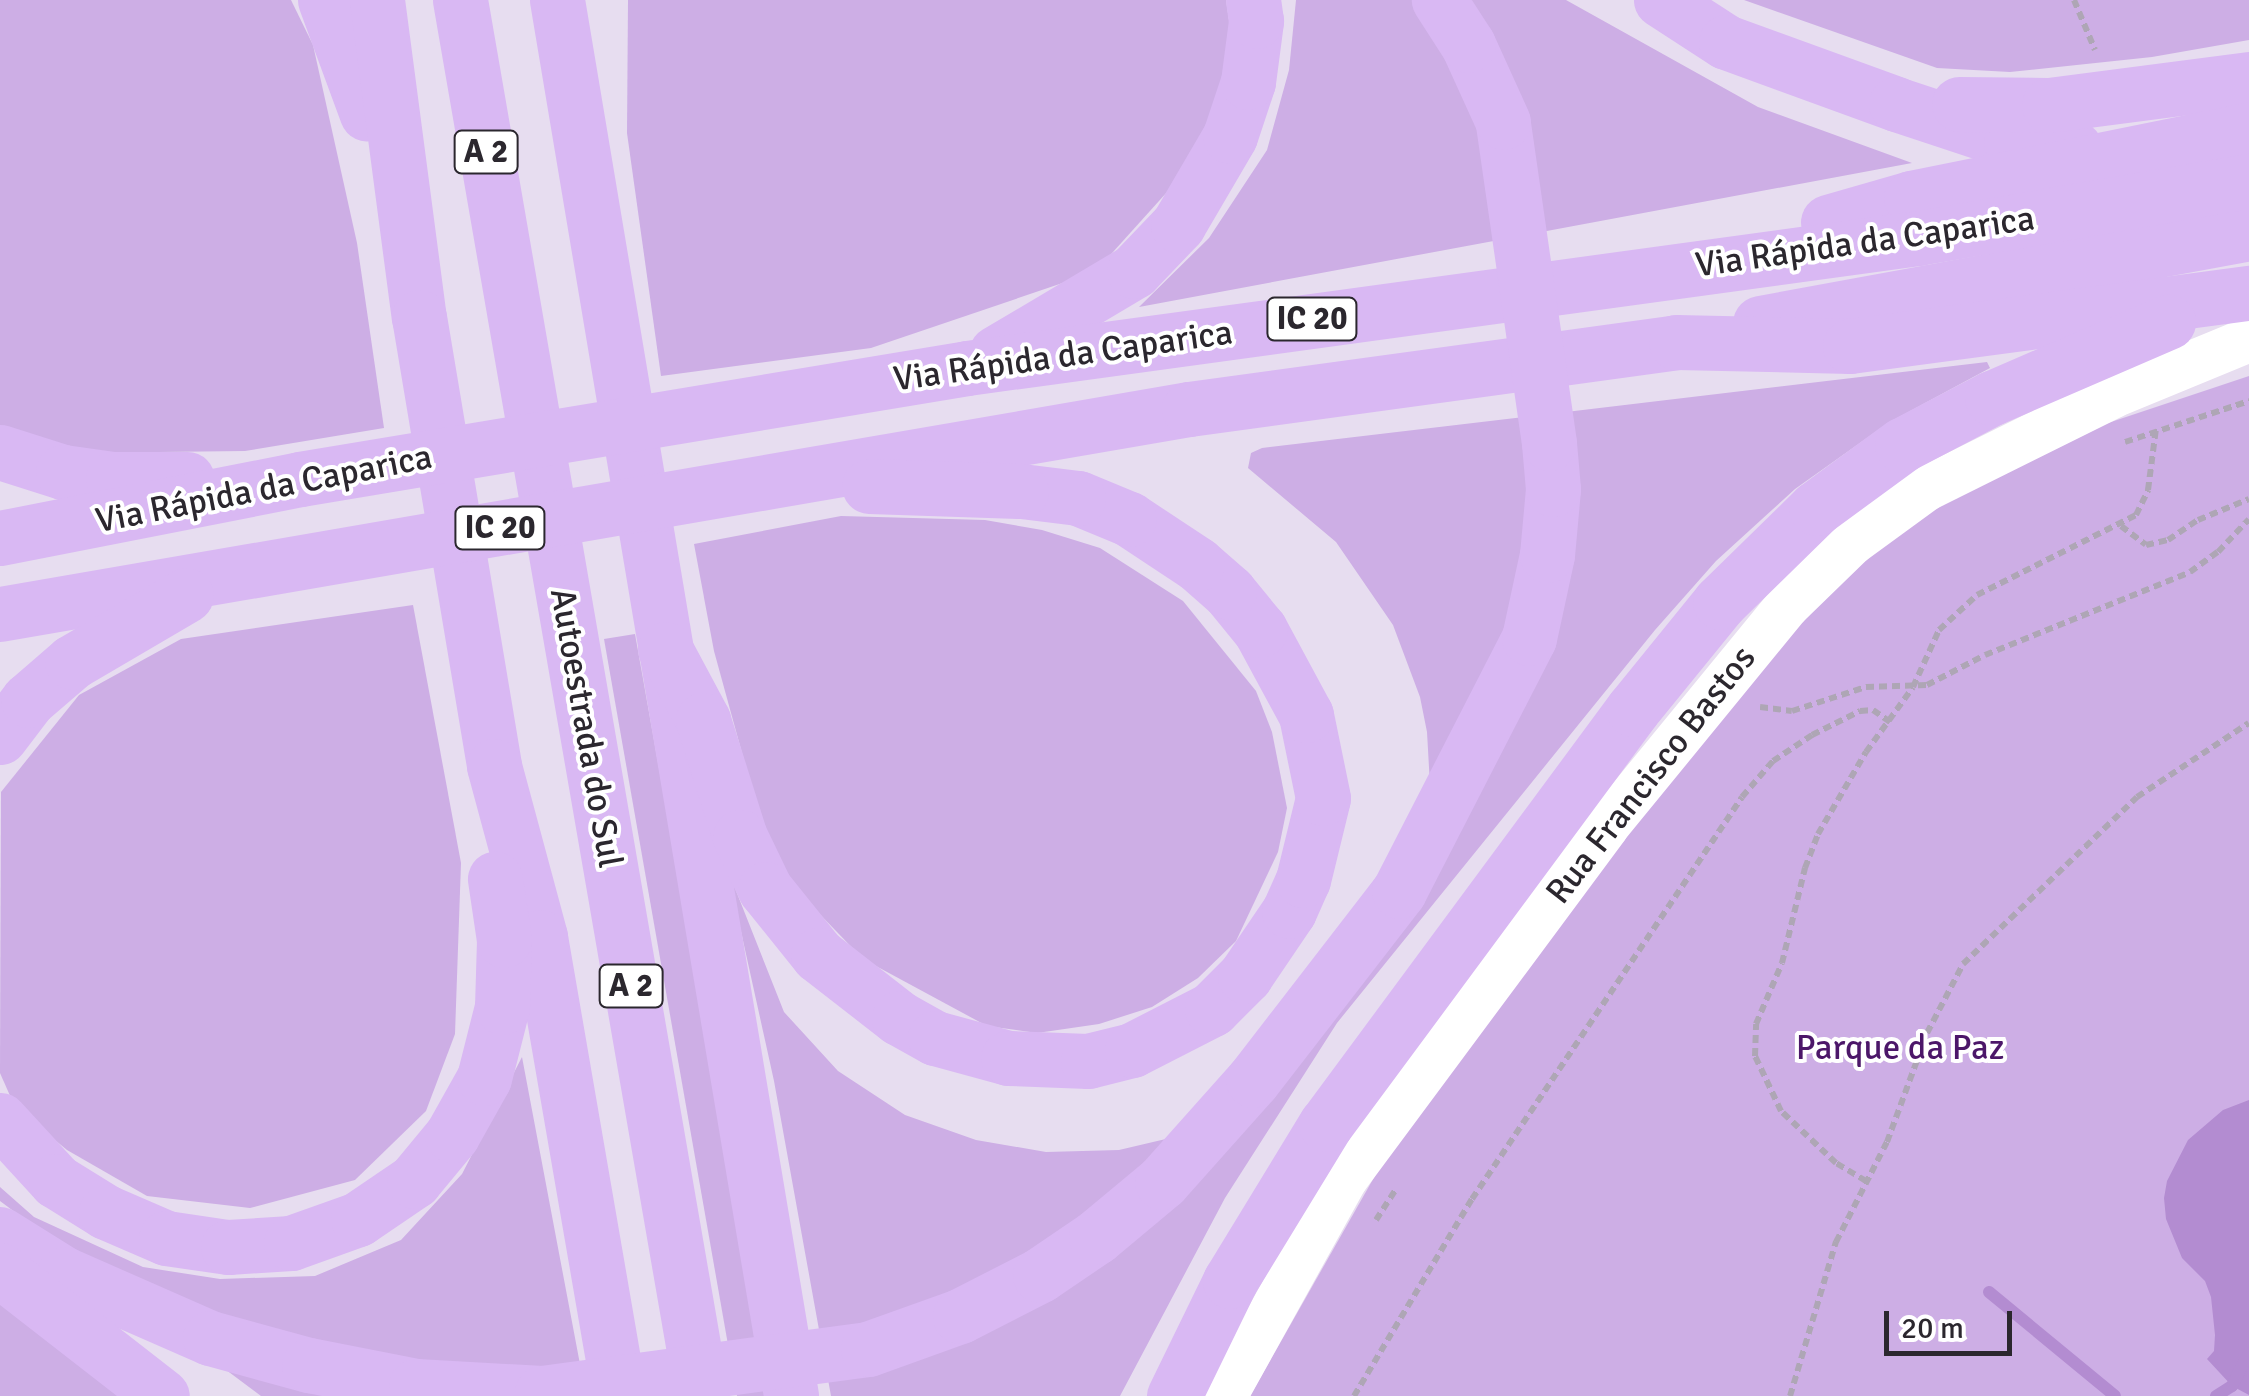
<!DOCTYPE html>
<html>
<head>
<meta charset="utf-8">
<style>
	body { margin:0 }
	#map { position:relative; width:2249px; height:1396px; overflow:hidden; background:#e7ddf0; font-family:Signika,sans-serif }
	div>[style] { position:absolute }
	.green>* { inset:0; background:#cdaee5 }
	.water>* { inset:0; background:#b38cd1 }
	.stream>* { height:12px; margin:-6px; padding:0 6px; transform-origin:6px; border-radius:6px; background:#b38cd1 }
	.path>* { height:6px; margin-top:-3px; transform-origin:0; background:repeating-linear-gradient(90deg,#aea6b5 0 8px,transparent 0 13px) }
	.minor>* { height:45px; margin:-22.5px; padding:0 22.5px; transform-origin:22.5px; border-radius:22.5px; background:#fff }
	.highway>* { height:55px; margin:-27.5px; padding:0 27.5px; transform-origin:27.5px; border-radius:27.5px; background:#d9b8f3 }
	span { translate:-50% -50%; white-space:nowrap; text-align:center; line-height:1.15; -webkit-text-stroke:8px #fff; paint-order:stroke }
	.shield-label span { padding:2px 8px; background:#fff; border:2px solid; border-radius:8px; -webkit-text-stroke-width:0 }
	.shield-label { font-size:32px; color:#2b272e; font-weight:700 }
	.street-label { font-size:35px; color:#2b272e }
	.park-label { font-size:35px; color:#4c1769 }
	.scale { position:absolute; left:1884px; top:1311px; width:128px; height:45px; box-sizing:border-box; border:5px solid #2b272e; border-top:0; padding-left:12px; font-size:30px; line-height:35px; white-space:nowrap; color:#2b272e; -webkit-text-stroke:8px #fff; paint-order:stroke }
</style>
</head>
<body>
<div id="map">
	<div class="green">
		<i style="clip-path:polygon(0 0,291px 0,313px 45px,357px 243px,384px 428px,245px 451px,72px 453px,0 426px)"></i>
		<i style="clip-path:polygon(628px 0,1226px 0,1231px 34px,1218px 116px,1177px 181px,1095px 272px,871px 348px,661px 376px,627px 133px)"></i>
		<i style="clip-path:polygon(1296px 0,1566px 0,1758px 107px,1912px 163px,1139px 307px,1209px 238px,1267px 150px,1289px 70px)"></i>
		<i style="clip-path:polygon(1744px 0,2249px 0,2249px 40px,2152px 57px,2010px 72px,1937px 68px)"></i>
		<i style="clip-path:polygon(1987px 362px,1990px 368px,1888px 423px,1795px 489px,1716px 561px,1655px 630px,1337px 1023px,1225px 1198px,1120px 1396px,831px 1396px,774px 1081px,727px 868px,784px 1012px,838px 1071px,905px 1115px,976px 1140px,1046px 1152px,1119px 1150px,1187px 1134px,1431px 803px,1427px 732px,1420px 697px,1393px 625px,1336px 542px,1248px 468px,1251px 453px,1262px 448px)"></i>
		<i style="clip-path:polygon(2249px 376px,2249px 1396px,1250px 1396px,1376px 1174px,1689px 749px,1828px 589px,1904px 527px,1977px 482px,2099px 426px)"></i>
		<i style="clip-path:polygon(841px 516px,985px 520px,1042px 530px,1100px 548px,1183px 601px,1256px 691px,1272px 732px,1287px 808px,1278px 852px,1236px 941px,1198px 978px,1152px 1007px,1099px 1024px,1037px 1033px,987px 1026px,863px 959px,783px 876px,756px 804px,714px 651px,694px 544px)"></i>
		<i style="clip-path:polygon(413px 605px,461px 863px,455px 1034px,426px 1111px,355px 1180px,250px 1208px,147px 1196px,67px 1150px,15px 1107px,0 1073px,1px 792px,79px 695px,181px 639px)"></i>
		<i style="clip-path:polygon(635px 634px,690px 942px,769px 1396px,737px 1396px,604px 639px)"></i>
		<i style="clip-path:polygon(522px 1057px,586px 1396px,261px 1396px,0 1201px,0 1187px,34px 1217px,143px 1267px,220px 1279px,315px 1276px,401px 1240px,462px 1174px)"></i>
		<i style="clip-path:polygon(0 1273px,162px 1396px,0 1396px)"></i>
	</div>
	<div class="water">
		<i style="clip-path:polygon(2249px 1100px,2249px 1395px,2232px 1386px,2207px 1359px,2214px 1351px,2215px 1335px,2211px 1297px,2205px 1281px,2182px 1258px,2166px 1219px,2164px 1198px,2167px 1181px,2188px 1140px,2223px 1110px)"></i>
	</div>
	<div class="stream">
		<i style="left:1989px;top:1292px;width:163px;rotate:39.5deg"></i>
		<i style="left:2216px;top:1396px;width:19px;rotate:-32deg"></i>
		<i style="left:2232px;top:1386px;width:37px;rotate:-63deg"></i>
	</div>
	<div class="path">
		<i style="left:2074px;top:0;width:54px;rotate:67.2deg"></i>
		<i style="left:2125px;top:442px;width:131px;rotate:-18.3deg"></i>
		<i style="left:2121px;top:526px;width:31px;rotate:37deg"></i>
		<i style="left:2146px;top:545px;width:23px;rotate:-13deg"></i>
		<i style="left:2168px;top:540px;width:36px;rotate:-34deg"></i>
		<i style="left:2198px;top:520px;width:55px;rotate:-22.4deg"></i>
		<i style="left:1760px;top:707px;width:32px;rotate:7deg"></i>
		<i style="left:1792px;top:711px;width:78px;rotate:-18deg"></i>
		<i style="left:1866px;top:687px;width:61px;rotate:-1.9deg"></i>
		<i style="left:1927px;top:685px;width:65px;rotate:-27.3deg"></i>
		<i style="left:1985px;top:655px;width:221px;rotate:-22deg"></i>
		<i style="left:2190px;top:572px;width:34px;rotate:-36deg"></i>
		<i style="left:2218px;top:552px;width:45px;rotate:-46.8deg"></i>
		<i style="left:1866px;top:1181px;width:35px;rotate:-149deg"></i>
		<i style="left:1836px;top:1163px;width:76px;rotate:-136.6deg"></i>
		<i style="left:1781px;top:1111px;width:61px;rotate:-115.3deg"></i>
		<i style="left:1755px;top:1056px;width:32px;rotate:-88deg"></i>
		<i style="left:1756px;top:1024px;width:66px;rotate:-66.9deg"></i>
		<i style="left:1782px;top:963px;width:98px;rotate:-76.4deg"></i>
		<i style="left:1805px;top:868px;width:36px;rotate:-69deg"></i>
		<i style="left:1818px;top:834px;width:95px;rotate:-59.7deg"></i>
		<i style="left:1866px;top:752px;width:80px;rotate:-54.1deg"></i>
		<i style="left:1913px;top:687px;width:63px;rotate:-65.5deg"></i>
		<i style="left:1939px;top:630px;width:52px;rotate:-42.6deg"></i>
		<i style="left:1977px;top:595px;width:178px;rotate:-26.7deg"></i>
		<i style="left:2136px;top:515px;width:28px;rotate:-64deg"></i>
		<i style="left:2148px;top:490px;width:63px;rotate:-82.6deg"></i>
		<i style="left:1376px;top:1220px;width:37px;rotate:-57deg"></i>
		<i style="left:1354px;top:1396px;width:230px;rotate:-59.1deg"></i>
		<i style="left:1472px;top:1199px;width:484px;rotate:-56.1deg"></i>
		<i style="left:1742px;top:797px;width:48px;rotate:-49.3deg"></i>
		<i style="left:1773px;top:761px;width:47px;rotate:-33.7deg"></i>
		<i style="left:1812px;top:735px;width:54px;rotate:-26.6deg"></i>
		<i style="left:1860px;top:711px;width:13px;rotate:-4deg"></i>
		<i style="left:1873px;top:710px;width:21px;rotate:35deg"></i>
		<i style="left:1790px;top:1396px;width:161px;rotate:-73.4deg"></i>
		<i style="left:1836px;top:1242px;width:112px;rotate:-63deg"></i>
		<i style="left:1887px;top:1142px;width:116px;rotate:-69.8deg"></i>
		<i style="left:1927px;top:1033px;width:78px;rotate:-62.4deg"></i>
		<i style="left:1963px;top:964px;width:241px;rotate:-43.8deg"></i>
		<i style="left:2137px;top:797px;width:134px;rotate:-33.5deg"></i>
	</div>
	<div class="minor">
		<i style="left:1224px;top:1396px;width:249px;rotate:-61deg"></i>
		<i style="left:1345px;top:1178px;width:438px;rotate:-53.4deg"></i>
		<i style="left:1606px;top:826px;width:286px;rotate:-50.7deg"></i>
		<i style="left:1787px;top:605px;width:91px;rotate:-44.1deg"></i>
		<i style="left:1852px;top:542px;width:92px;rotate:-36.1deg"></i>
		<i style="left:1926px;top:488px;width:209px;rotate:-26.4deg"></i>
		<i style="left:2113px;top:395px;width:147px;rotate:-22.4deg"></i>
	</div>
	<div class="highway">
		<i style="left:325px;top:0;width:121px;rotate:69.8deg"></i>
		<i style="left:377px;top:0;width:320px;rotate:82.5deg"></i>
		<i style="left:419px;top:317px;width:455px;rotate:80.5deg"></i>
		<i style="left:494px;top:766px;width:177px;rotate:74.9deg"></i>
		<i style="left:540px;top:937px;width:466px;rotate:80.2deg"></i>
		<i style="left:460px;top:0;width:1417px;rotate:80.17deg"></i>
		<i style="left:557px;top:0;width:1415px;rotate:80.48deg"></i>
		<i style="left:1661px;top:0;width:77px;rotate:32.9deg"></i>
		<i style="left:1726px;top:42px;width:181px;rotate:20deg"></i>
		<i style="left:1896px;top:104px;width:121px;rotate:18.3deg"></i>
		<i style="left:2011px;top:142px;width:64px;rotate:5.4deg"></i>
		<i style="left:1959px;top:104px;width:90px;rotate:0.6deg"></i>
		<i style="left:2049px;top:105px;width:202px;rotate:-7.4deg"></i>
		<i style="left:1828px;top:222px;width:86px;rotate:-16.1deg"></i>
		<i style="left:1911px;top:198px;width:345px;rotate:-11.4deg"></i>
		<i style="left:1760px;top:323px;width:497px;rotate:-10.4deg"></i>
		<i style="left:996px;top:353px;width:161px;rotate:-30.7deg"></i>
		<i style="left:1134px;top:271px;width:64px;rotate:-46.3deg"></i>
		<i style="left:1178px;top:225px;width:103px;rotate:-59.7deg"></i>
		<i style="left:1230px;top:136px;width:57px;rotate:-71.6deg"></i>
		<i style="left:1248px;top:82px;width:62px;rotate:-82.5deg"></i>
		<i style="left:1256px;top:21px;width:21px;rotate:-98deg"></i>
		<i style="left:0;top:452px;width:66px;rotate:17.6deg"></i>
		<i style="left:63px;top:472px;width:50px;rotate:8deg"></i>
		<i style="left:113px;top:479px;width:74px"></i>
		<i style="left:0;top:538px;width:306px;rotate:-11.1deg"></i>
		<i style="left:300px;top:479px;width:676px;rotate:-9.45deg"></i>
		<i style="left:967px;top:368px;width:960px;rotate:-7.78deg"></i>
		<i style="left:1918px;top:238px;width:336px;rotate:-9.8deg"></i>
		<i style="left:0;top:614px;width:1207px;rotate:-9.78deg"></i>
		<i style="left:1189px;top:409px;width:492px;rotate:-7.8deg"></i>
		<i style="left:1676px;top:342px;width:174px;rotate:1.3deg"></i>
		<i style="left:1850px;top:346px;width:403px;rotate:-7.6deg"></i>
		<i style="left:665px;top:649px;width:81px;rotate:61.8deg"></i>
		<i style="left:703px;top:720px;width:123px;rotate:72.5deg"></i>
		<i style="left:740px;top:837px;width:58px;rotate:64.3deg"></i>
		<i style="left:765px;top:889px;width:85px;rotate:51.2deg"></i>
		<i style="left:818px;top:955px;width:103px;rotate:37.9deg"></i>
		<i style="left:899px;top:1018px;width:41px;rotate:29.1deg"></i>
		<i style="left:935px;top:1038px;width:76px;rotate:15.3deg"></i>
		<i style="left:1008px;top:1058px;width:80px;rotate:2.1deg"></i>
		<i style="left:1088px;top:1061px;width:45px;rotate:-14deg"></i>
		<i style="left:1132px;top:1050px;width:90px;rotate:-27.1deg"></i>
		<i style="left:1212px;top:1009px;width:47px;rotate:-45deg"></i>
		<i style="left:1245px;top:976px;width:78px;rotate:-55.9deg"></i>
		<i style="left:1289px;top:911px;width:34px;rotate:-66deg"></i>
		<i style="left:1303px;top:880px;width:84px;rotate:-76.3deg"></i>
		<i style="left:1323px;top:798px;width:85px;rotate:-101.6deg"></i>
		<i style="left:1306px;top:715px;width:97px;rotate:-118.4deg"></i>
		<i style="left:1260px;top:630px;width:49px;rotate:-129.2deg"></i>
		<i style="left:1229px;top:592px;width:43px;rotate:-138.8deg"></i>
		<i style="left:1197px;top:564px;width:82px;rotate:-146.5deg"></i>
		<i style="left:1129px;top:519px;width:55px;rotate:-157.6deg"></i>
		<i style="left:1078px;top:498px;width:57px;rotate:-173deg"></i>
		<i style="left:1021px;top:491px;width:152px;rotate:-178.1deg"></i>
		<i style="left:0;top:737px;width:46px;rotate:-52.9deg"></i>
		<i style="left:28px;top:700px;width:58px;rotate:-40.8deg"></i>
		<i style="left:72px;top:662px;width:132px;rotate:-30.4deg"></i>
		<i style="left:0;top:1120px;width:83px;rotate:47.4deg"></i>
		<i style="left:56px;top:1181px;width:59px;rotate:31.8deg"></i>
		<i style="left:106px;top:1212px;width:65px;rotate:23.4deg"></i>
		<i style="left:166px;top:1238px;width:63px;rotate:8.3deg"></i>
		<i style="left:228px;top:1247px;width:63px;rotate:-3.6deg"></i>
		<i style="left:291px;top:1243px;width:71px;rotate:-19.7deg"></i>
		<i style="left:358px;top:1219px;width:68px;rotate:-34.2deg"></i>
		<i style="left:414px;top:1181px;width:60px;rotate:-50.4deg"></i>
		<i style="left:452px;top:1135px;width:65px;rotate:-60.7deg"></i>
		<i style="left:484px;top:1078px;width:73px;rotate:-75.8deg"></i>
		<i style="left:502px;top:1007px;width:67px;rotate:-88.3deg"></i>
		<i style="left:504px;top:940px;width:62px;rotate:-98.4deg"></i>
		<i style="left:0;top:1234px;width:75px;rotate:32deg"></i>
		<i style="left:64px;top:1274px;width:159px;rotate:23.7deg"></i>
		<i style="left:210px;top:1338px;width:103px;rotate:15.3deg"></i>
		<i style="left:309px;top:1365px;width:109px;rotate:11.1deg"></i>
		<i style="left:416px;top:1386px;width:126px;rotate:3.2deg"></i>
		<i style="left:542px;top:1393px;width:329px;rotate:-7.7deg"></i>
		<i style="left:868px;top:1349px;width:98px;rotate:-19.7deg"></i>
		<i style="left:960px;top:1316px;width:90px;rotate:-27.1deg"></i>
		<i style="left:1040px;top:1275px;width:68px;rotate:-34.2deg"></i>
		<i style="left:1096px;top:1237px;width:86px;rotate:-39.8deg"></i>
		<i style="left:1162px;top:1182px;width:137px;rotate:-48.3deg"></i>
		<i style="left:1253px;top:1080px;width:239px;rotate:-52.3deg"></i>
		<i style="left:1399px;top:891px;width:284px;rotate:-62.8deg"></i>
		<i style="left:1529px;top:638px;width:85px;rotate:-77.8deg"></i>
		<i style="left:1547px;top:555px;width:66px;rotate:-84.8deg"></i>
		<i style="left:1553px;top:489px;width:46px;rotate:-95deg"></i>
		<i style="left:1549px;top:443px;width:324px;rotate:-98.2deg"></i>
		<i style="left:1503px;top:122px;width:85px;rotate:-114.4deg"></i>
		<i style="left:1468px;top:45px;width:54px;rotate:-122.8deg"></i>
		<i style="left:0;top:1270px;width:205px;rotate:37.9deg"></i>
		<i style="left:1174px;top:1396px;width:128px;rotate:-64deg"></i>
		<i style="left:1230px;top:1281px;width:184px;rotate:-58.6deg"></i>
		<i style="left:1326px;top:1124px;width:516px;rotate:-53.51deg"></i>
		<i style="left:1633px;top:709px;width:138px;rotate:-50.9deg"></i>
		<i style="left:1720px;top:602px;width:134px;rotate:-44.4deg"></i>
		<i style="left:1816px;top:508px;width:107px;rotate:-36.2deg"></i>
		<i style="left:1902px;top:445px;width:102px;rotate:-27.6deg"></i>
		<i style="left:1992px;top:398px;width:192px;rotate:-23.4deg"></i>
	</div>
	<div class="shield-label">
		<span style="left:486px;top:152px">A 2</span>
		<span style="left:1312px;top:319px">IC 20</span>
		<span style="left:500px;top:528px">IC 20</span>
		<span style="left:631px;top:986px">A 2</span>
	</div>
	<div class="street-label">
		<span style="left:1865px;top:242px;rotate:-8deg">Via Rápida da Caparica</span>
		<span style="left:1063px;top:356px;rotate:-8deg">Via Rápida da Caparica</span>
		<span style="left:264px;top:489px;rotate:-11deg">Via Rápida da Caparica</span>
		<span style="left:586px;top:728px;rotate:80deg">Autoestrada do Sul</span>
		<span style="left:1651px;top:775px;rotate:-52deg">Rua Francisco Bastos</span>
	</div>
	<div class="park-label">
		<span style="left:1900px;top:1048px">Parque da Paz</span>
	</div>
	<div class="scale">20 m</div>
</div>
</body>
</html>
